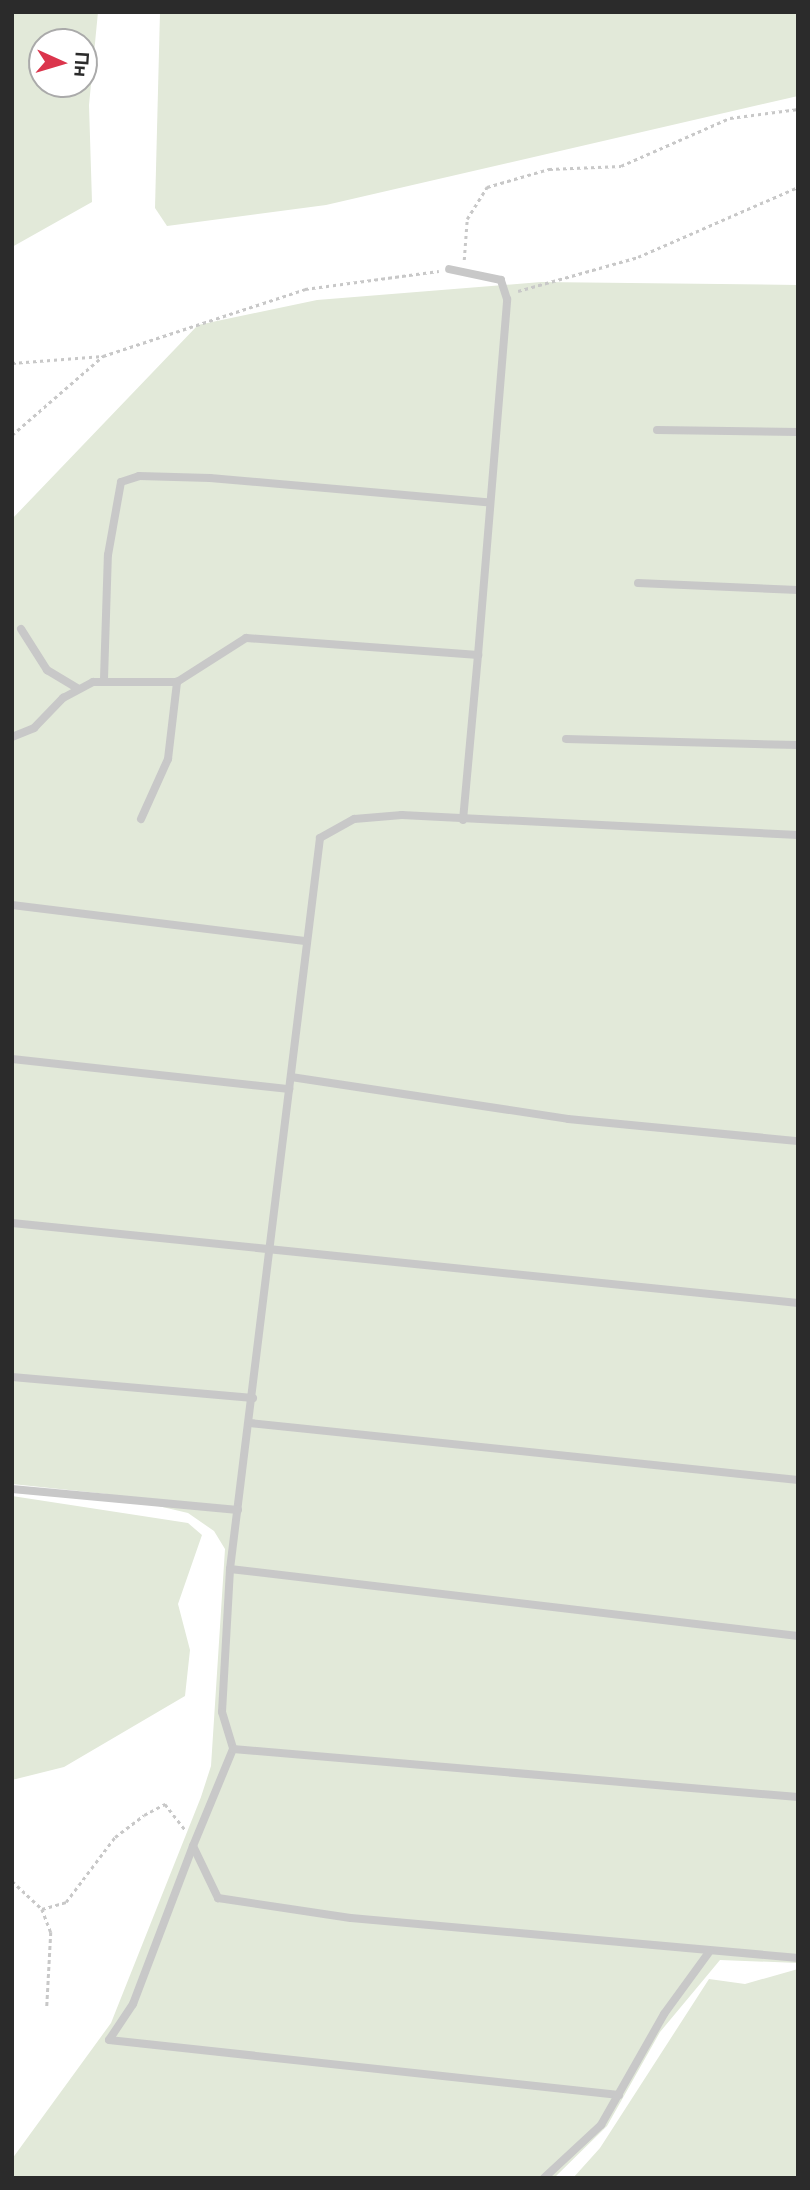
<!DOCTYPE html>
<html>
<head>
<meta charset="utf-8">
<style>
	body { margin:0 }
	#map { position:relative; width:810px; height:2190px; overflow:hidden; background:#fff; font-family:Raleway,sans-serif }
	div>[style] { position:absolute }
	.green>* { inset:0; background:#e2e9d9 }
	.path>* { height:2.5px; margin-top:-1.25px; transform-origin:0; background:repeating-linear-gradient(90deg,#c8c8c8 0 3.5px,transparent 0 7px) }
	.lane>* { height:8px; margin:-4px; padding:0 4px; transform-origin:4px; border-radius:4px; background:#c8c8c8 }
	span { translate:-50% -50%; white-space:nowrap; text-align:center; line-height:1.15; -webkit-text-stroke:7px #fff; paint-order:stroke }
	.frame { position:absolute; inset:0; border:14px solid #2b2b2b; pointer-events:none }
	.north { position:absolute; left:28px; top:28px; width:70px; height:70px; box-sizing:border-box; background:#fff; border:2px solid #aaa; border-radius:50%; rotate:94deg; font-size:19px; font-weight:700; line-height:28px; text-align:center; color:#2b2b2b }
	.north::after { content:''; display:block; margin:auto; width:24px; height:32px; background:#db354c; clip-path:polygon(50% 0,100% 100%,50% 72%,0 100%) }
</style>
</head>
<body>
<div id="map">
	<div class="green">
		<i style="clip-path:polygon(evenodd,12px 12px,98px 12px,89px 105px,92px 202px,12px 247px,12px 12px,84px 42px,84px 84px,42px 84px,42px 42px,84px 42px)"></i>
		<i style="clip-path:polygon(160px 12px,798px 12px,798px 96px,326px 205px,167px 226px,155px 208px)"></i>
		<i style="clip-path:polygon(541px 282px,798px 285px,798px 1963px,720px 1960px,660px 2032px,607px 2126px,554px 2178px,12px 2178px,12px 2159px,111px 2023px,201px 1797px,211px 1766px,225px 1549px,214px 1531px,188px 1513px,107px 1494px,12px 1484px,12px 519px,198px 325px,317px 300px)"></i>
		<i style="clip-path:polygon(12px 1496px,188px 1523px,202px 1535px,178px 1604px,190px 1650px,185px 1696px,64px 1767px,12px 1780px)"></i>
		<i style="clip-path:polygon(798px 1969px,798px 2178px,573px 2178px,600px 2148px,709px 1979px,745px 1984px)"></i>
	</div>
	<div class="path">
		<i style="left:464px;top:260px;width:41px;rotate:-85.8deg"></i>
		<i style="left:467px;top:219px;width:38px;rotate:-58deg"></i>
		<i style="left:487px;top:187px;width:65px;rotate:-16.2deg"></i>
		<i style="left:549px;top:169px;width:72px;rotate:-2.4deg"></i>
		<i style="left:621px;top:166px;width:119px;rotate:-23.8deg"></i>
		<i style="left:730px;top:118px;width:69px;rotate:-7.5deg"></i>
		<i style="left:518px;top:291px;width:125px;rotate:-15.8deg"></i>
		<i style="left:638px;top:257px;width:175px;rotate:-23.6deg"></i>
		<i style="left:12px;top:363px;width:91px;rotate:-4.4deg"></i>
		<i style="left:103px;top:356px;width:213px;rotate:-18.3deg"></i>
		<i style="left:305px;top:289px;width:135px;rotate:-7.7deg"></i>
		<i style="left:12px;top:435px;width:121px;rotate:-41deg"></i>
		<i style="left:12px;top:1881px;width:41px;rotate:43deg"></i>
		<i style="left:42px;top:1909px;width:25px;rotate:69deg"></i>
		<i style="left:51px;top:1932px;width:74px;rotate:93.1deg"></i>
		<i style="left:42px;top:1909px;width:25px;rotate:-16deg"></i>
		<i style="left:66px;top:1902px;width:81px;rotate:-53deg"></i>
		<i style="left:115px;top:1837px;width:36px;rotate:-37deg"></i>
		<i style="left:144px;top:1815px;width:24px;rotate:-28deg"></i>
		<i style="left:165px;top:1804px;width:34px;rotate:52deg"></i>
	</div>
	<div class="lane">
		<i style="left:657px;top:430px;width:141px;rotate:0.8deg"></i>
		<i style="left:638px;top:583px;width:160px;rotate:2.5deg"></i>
		<i style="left:21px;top:629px;width:49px;rotate:57.6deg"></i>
		<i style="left:47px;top:670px;width:35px;rotate:31deg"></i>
		<i style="left:104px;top:679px;width:124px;rotate:-88.2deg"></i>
		<i style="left:108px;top:555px;width:74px;rotate:-79.9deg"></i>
		<i style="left:121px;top:482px;width:19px;rotate:-18deg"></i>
		<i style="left:139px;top:476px;width:71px;rotate:1.6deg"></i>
		<i style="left:210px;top:478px;width:278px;rotate:5deg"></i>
		<i style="left:12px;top:737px;width:24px;rotate:-22deg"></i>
		<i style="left:34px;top:728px;width:42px;rotate:-46deg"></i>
		<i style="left:63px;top:698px;width:34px;rotate:-28deg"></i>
		<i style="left:93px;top:682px;width:84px"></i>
		<i style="left:566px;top:739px;width:232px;rotate:1.5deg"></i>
		<i style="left:141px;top:819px;width:66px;rotate:-65.8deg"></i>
		<i style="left:168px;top:759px;width:78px;rotate:-83.3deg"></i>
		<i style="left:177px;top:682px;width:82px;rotate:-32.5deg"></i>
		<i style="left:246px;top:638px;width:233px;rotate:4.2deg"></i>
		<i style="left:478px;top:655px;width:357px;rotate:-85.3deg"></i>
		<i style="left:507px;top:299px;width:20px;rotate:-108deg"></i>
		<i style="left:501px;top:280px;width:53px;rotate:-168.1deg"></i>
		<i style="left:463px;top:820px;width:166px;rotate:-84.8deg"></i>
		<i style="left:798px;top:835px;width:397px;rotate:-177.1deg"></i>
		<i style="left:402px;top:815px;width:48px;rotate:175.2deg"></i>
		<i style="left:354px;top:819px;width:39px;rotate:151deg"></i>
		<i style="left:320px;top:838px;width:737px;rotate:97.02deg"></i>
		<i style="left:230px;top:1569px;width:143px;rotate:93.2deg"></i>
		<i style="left:222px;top:1712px;width:39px;rotate:73deg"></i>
		<i style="left:233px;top:1749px;width:105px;rotate:112.4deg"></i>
		<i style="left:193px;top:1846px;width:58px;rotate:64.3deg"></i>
		<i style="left:218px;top:1898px;width:134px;rotate:8.6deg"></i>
		<i style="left:351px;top:1918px;width:449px;rotate:5.1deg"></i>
		<i style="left:12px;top:905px;width:297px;rotate:7deg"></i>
		<i style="left:12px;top:1059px;width:279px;rotate:6.2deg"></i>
		<i style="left:291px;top:1077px;width:280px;rotate:8.6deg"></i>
		<i style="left:568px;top:1119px;width:231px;rotate:5.5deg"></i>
		<i style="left:12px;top:1223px;width:790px;rotate:5.81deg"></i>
		<i style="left:12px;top:1377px;width:242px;rotate:5deg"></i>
		<i style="left:250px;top:1423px;width:551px;rotate:5.94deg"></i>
		<i style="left:12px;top:1489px;width:227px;rotate:5.3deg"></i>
		<i style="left:230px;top:1569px;width:572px;rotate:6.73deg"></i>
		<i style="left:233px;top:1749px;width:567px;rotate:4.86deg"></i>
		<i style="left:193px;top:1846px;width:169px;rotate:110.8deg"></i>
		<i style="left:133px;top:2004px;width:43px;rotate:123.7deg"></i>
		<i style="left:109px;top:2040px;width:513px;rotate:6.16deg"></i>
		<i style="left:544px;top:2178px;width:78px;rotate:-42.9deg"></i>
		<i style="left:601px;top:2125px;width:128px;rotate:-60.4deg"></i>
		<i style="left:664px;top:2014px;width:78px;rotate:-53.9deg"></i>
	</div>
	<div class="frame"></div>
	<div class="north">Пн</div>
</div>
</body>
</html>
